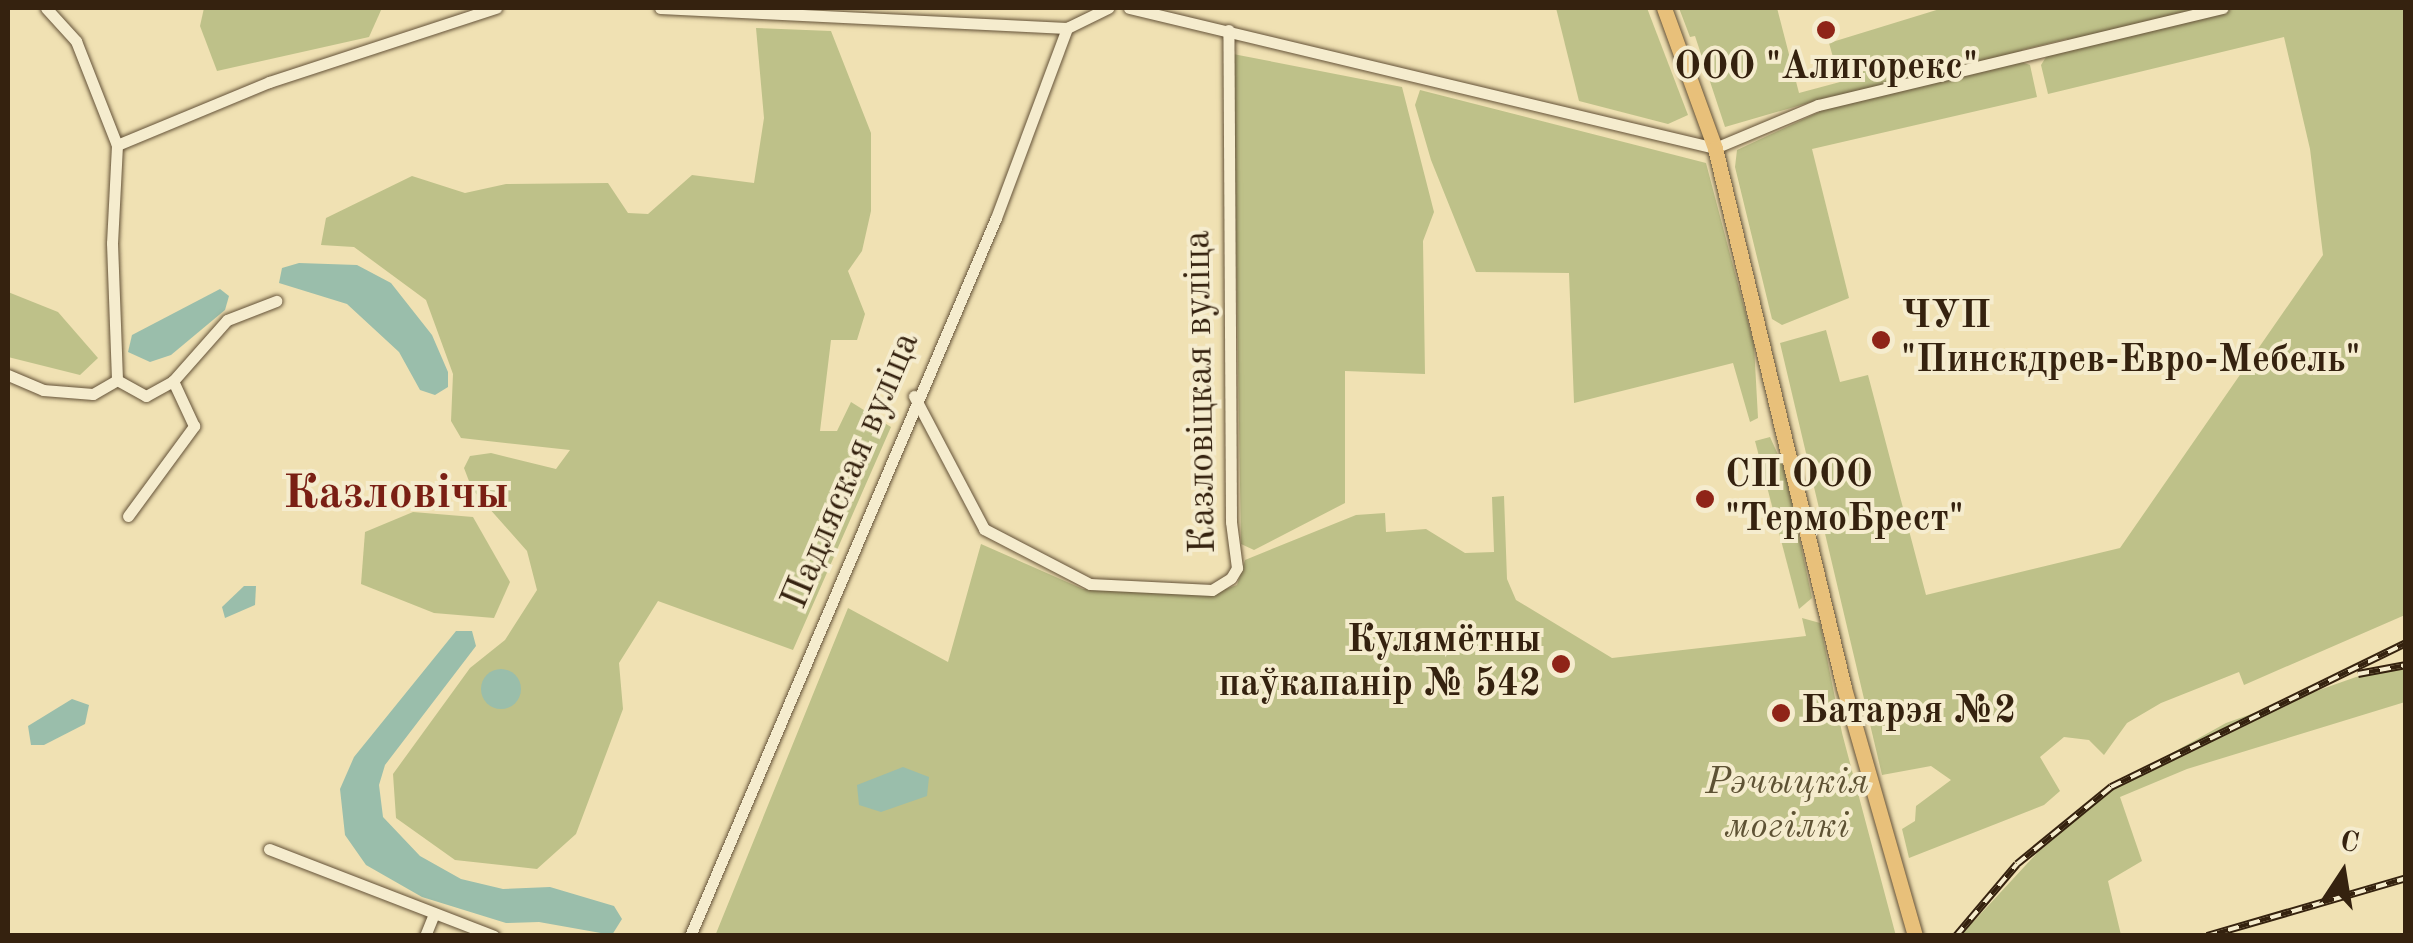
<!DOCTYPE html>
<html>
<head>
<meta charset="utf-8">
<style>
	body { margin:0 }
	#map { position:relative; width:2413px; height:943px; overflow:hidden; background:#f0e1b3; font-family:"Old Standard TT",serif }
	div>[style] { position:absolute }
	.green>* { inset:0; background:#bec189 }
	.water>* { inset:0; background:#9abeab }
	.round { border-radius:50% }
	.roads { filter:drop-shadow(0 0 2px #645238) drop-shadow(0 0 2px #645238) }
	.minor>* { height:11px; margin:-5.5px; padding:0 5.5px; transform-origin:5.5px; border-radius:5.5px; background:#f5ecce }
	.major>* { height:15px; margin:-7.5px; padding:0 7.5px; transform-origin:7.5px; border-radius:7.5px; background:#e8c07a }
	.rail>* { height:8px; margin-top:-4px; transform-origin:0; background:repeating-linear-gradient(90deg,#f5ecce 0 11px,#35220f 0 22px); box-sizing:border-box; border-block:2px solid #35220f }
	.dots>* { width:28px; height:28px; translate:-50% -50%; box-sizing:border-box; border:5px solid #f5ecce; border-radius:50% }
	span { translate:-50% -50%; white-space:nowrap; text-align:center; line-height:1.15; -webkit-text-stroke:8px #f5ecce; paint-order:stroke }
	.poi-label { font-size:38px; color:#35220f; font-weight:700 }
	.left { translate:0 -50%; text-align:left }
	.right { translate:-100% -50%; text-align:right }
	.street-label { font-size:38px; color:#35220f }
	.park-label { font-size:38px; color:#5e5234; font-style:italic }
	.district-label { font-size:48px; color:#7a1f14; font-weight:700 }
	.frame { position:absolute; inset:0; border:10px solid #35220f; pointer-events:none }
	.north { position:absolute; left:2293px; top:823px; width:100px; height:100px; -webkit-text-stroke:8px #f5ecce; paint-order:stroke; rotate:12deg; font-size:28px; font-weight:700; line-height:40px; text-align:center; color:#35220f }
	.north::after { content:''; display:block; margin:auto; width:35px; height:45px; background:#35220f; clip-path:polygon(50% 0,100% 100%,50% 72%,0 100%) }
</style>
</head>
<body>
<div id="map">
	<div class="green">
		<i style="clip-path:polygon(204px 8px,382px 8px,369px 37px,217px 71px,200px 26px)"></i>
		<i style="clip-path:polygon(1556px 8px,1647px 8px,1688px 115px,1668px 124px,1579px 101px)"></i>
		<i style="clip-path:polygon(1679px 8px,1777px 8px,1799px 93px,1840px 82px,1829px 43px,1943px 8px,2405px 8px,2405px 615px,2244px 685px,2239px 672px,2161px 703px,2127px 723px,2104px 755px,2089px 740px,2064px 737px,2040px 757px,2060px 791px,2044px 805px,1909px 858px,1902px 829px,1915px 821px,1916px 806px,1951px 780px,1931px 766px,1882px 775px,1780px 343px,1826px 330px,1840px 382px,1868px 375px,1926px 595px,2120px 548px,2323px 255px,2310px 149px,2284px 37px,2048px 94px,2041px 65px,2048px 54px,2072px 46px,2067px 39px,2022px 50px,2019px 61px,2030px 65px,2037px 97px,1812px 149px,1849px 298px,1782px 325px,1772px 319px,1735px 167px,1737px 150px,1819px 112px,1832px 96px,1725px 127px,1695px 36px,1690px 37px)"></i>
		<i style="clip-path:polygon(756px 28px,831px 31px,871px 133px,871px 211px,862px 251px,848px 271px,865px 314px,857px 340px,831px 340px,820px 431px,837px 431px,851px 402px,891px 427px,793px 650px,658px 601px,619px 663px,623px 709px,576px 834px,537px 869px,455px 860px,396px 818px,393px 774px,470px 668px,505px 640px,537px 590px,527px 551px,472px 489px,464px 468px,470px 456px,491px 453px,556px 469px,570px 450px,461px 438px,451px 421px,453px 374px,426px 300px,354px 247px,321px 245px,326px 218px,412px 176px,465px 193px,506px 184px,608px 183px,628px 213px,648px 214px,692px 175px,754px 183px,764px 118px)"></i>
		<i style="clip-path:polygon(1233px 54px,1402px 87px,1434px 212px,1423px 241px,1425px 374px,1345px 371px,1345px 503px,1254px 550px,1241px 544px)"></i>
		<i style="clip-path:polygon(1420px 90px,1706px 163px,1754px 345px,1758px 418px,1750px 422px,1733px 363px,1574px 403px,1569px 273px,1476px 272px,1431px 160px,1415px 105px)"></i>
		<i style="clip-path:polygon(8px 292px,58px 312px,98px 358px,80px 375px,8px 357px)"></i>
		<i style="clip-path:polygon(1770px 437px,1785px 470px,1812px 598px,1799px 609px,1755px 441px)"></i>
		<i style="clip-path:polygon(1504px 496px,1507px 579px,1516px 600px,1612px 658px,1806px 636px,1802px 618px,1820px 623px,1842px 733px,1896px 936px,715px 936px,848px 608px,948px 662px,981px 544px,1083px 589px,1209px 595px,1237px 585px,1245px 560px,1356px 515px,1385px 513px,1386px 532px,1426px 529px,1465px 553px,1494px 552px,1492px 497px)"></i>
		<i style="clip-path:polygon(413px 512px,473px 517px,510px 582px,494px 618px,434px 613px,361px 584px,365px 532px)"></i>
		<i style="clip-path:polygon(2405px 667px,2405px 702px,2187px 769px,2120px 797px,2142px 861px,2108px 881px,2121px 935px,1961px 935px,2064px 824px,2109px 788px,2226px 723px,2356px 677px)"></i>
	</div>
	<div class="water">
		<i style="clip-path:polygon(299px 263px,357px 265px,391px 283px,432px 335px,448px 372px,448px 387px,435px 395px,420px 390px,399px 352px,347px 304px,279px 283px,282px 268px)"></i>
		<i style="clip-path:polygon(220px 289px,229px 296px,225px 310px,171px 355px,150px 362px,128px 352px,132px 335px)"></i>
		<i style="clip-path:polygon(244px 586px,256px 586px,255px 605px,225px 618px,222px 607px)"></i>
		<i style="clip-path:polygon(456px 631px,472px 631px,476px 646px,385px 765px,379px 785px,383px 817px,420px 856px,461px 879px,503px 889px,550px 887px,614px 906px,622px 919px,612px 935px,539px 922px,506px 923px,422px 897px,366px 865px,345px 835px,340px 789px,354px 757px)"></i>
		<i class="round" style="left:481px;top:669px;width:40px;height:40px"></i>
		<i style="clip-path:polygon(72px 699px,89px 705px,85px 724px,44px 745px,31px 745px,28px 726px)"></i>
		<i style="clip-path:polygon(903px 767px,929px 777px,927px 796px,881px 812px,859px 805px,857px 785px)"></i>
	</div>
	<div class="roads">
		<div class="minor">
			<i style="left:46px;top:8px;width:45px;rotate:47.7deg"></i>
			<i style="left:76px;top:41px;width:112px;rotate:68.5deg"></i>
			<i style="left:117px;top:145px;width:98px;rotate:92.9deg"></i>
			<i style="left:112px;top:243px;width:137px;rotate:87.9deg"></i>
			<i style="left:660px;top:8px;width:407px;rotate:2.8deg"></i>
			<i style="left:1067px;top:28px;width:46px;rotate:-26deg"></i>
			<i style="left:1129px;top:8px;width:602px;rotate:13.44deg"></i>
			<i style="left:1715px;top:148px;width:112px;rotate:-22.7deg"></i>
			<i style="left:1818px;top:105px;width:416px;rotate:-13.5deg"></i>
			<i style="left:117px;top:145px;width:165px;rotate:-22.5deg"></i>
			<i style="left:269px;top:82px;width:239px;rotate:-18.1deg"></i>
			<i style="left:8px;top:375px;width:38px;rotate:23deg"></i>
			<i style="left:43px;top:390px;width:50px;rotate:4.6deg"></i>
			<i style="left:93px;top:394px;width:28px;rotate:-30deg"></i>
			<i style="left:117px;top:380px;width:33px;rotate:29deg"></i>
			<i style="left:146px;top:396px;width:31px;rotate:-29deg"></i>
			<i style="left:173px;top:381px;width:81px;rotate:-48.5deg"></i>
			<i style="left:227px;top:320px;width:53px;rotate:-21.2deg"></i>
			<i style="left:914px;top:396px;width:150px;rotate:62.2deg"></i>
			<i style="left:984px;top:529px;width:119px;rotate:27.4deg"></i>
			<i style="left:1090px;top:584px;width:122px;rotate:2.8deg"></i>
			<i style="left:1212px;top:590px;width:22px;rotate:-32deg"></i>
			<i style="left:1231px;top:578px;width:12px;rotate:-59deg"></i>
			<i style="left:1237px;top:568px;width:46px;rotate:-97.4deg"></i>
			<i style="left:1231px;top:522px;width:492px;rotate:-90.3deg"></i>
			<i style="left:128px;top:516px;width:112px;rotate:-53.7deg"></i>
			<i style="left:194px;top:426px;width:50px;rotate:-115deg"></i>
			<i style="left:269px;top:849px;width:241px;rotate:21.1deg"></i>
			<i style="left:425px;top:936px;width:24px;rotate:-68deg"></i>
			<i style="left:690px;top:936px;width:780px;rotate:-66.92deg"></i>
			<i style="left:996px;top:218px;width:203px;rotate:-69.5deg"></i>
		</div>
		<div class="major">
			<i style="left:1664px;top:8px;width:149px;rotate:70deg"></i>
			<i style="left:1715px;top:148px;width:555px;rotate:76.56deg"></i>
			<i style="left:1844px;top:688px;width:258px;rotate:74deg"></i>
		</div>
	</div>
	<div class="rail">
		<i style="left:2358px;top:674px;width:49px;rotate:-10.6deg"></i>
		<i style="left:1956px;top:936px;width:94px;rotate:-49.7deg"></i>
		<i style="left:2017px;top:864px;width:122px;rotate:-39.3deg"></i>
		<i style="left:2111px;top:787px;width:328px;rotate:-26deg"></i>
		<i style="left:2207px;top:936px;width:207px;rotate:-16.2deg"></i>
	</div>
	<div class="dots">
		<i style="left:1826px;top:30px;background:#8f2418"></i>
		<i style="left:1881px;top:340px;background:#8f2418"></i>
		<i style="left:1705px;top:499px;background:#8f2418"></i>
		<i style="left:1561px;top:664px;background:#8f2418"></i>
		<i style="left:1781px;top:713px;background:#8f2418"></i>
	</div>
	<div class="poi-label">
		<span style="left:1826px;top:69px">ООО "Алигорекс"</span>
		<span class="left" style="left:1901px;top:340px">ЧУП<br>"Пинскдрев-Евро-Мебель"</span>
		<span class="left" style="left:1725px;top:499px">СП ООО<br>"ТермоБрест"</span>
		<span class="right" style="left:1541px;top:664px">Кулямётны<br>паўкапанір № 542</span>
		<span class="left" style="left:1801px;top:713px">Батарэя №2</span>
	</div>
	<div class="street-label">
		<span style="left:1202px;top:392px;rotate:-91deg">Казловіцкая вуліца</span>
		<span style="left:852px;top:471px;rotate:-67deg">Падляская вуліца</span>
	</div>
	<div class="park-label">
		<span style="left:1787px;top:806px">Рэчыцкія<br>могілкі</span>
	</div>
	<div class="district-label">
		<span style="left:396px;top:495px">Казловічы</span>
	</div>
	<div class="frame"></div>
	<div class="north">С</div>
</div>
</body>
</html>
